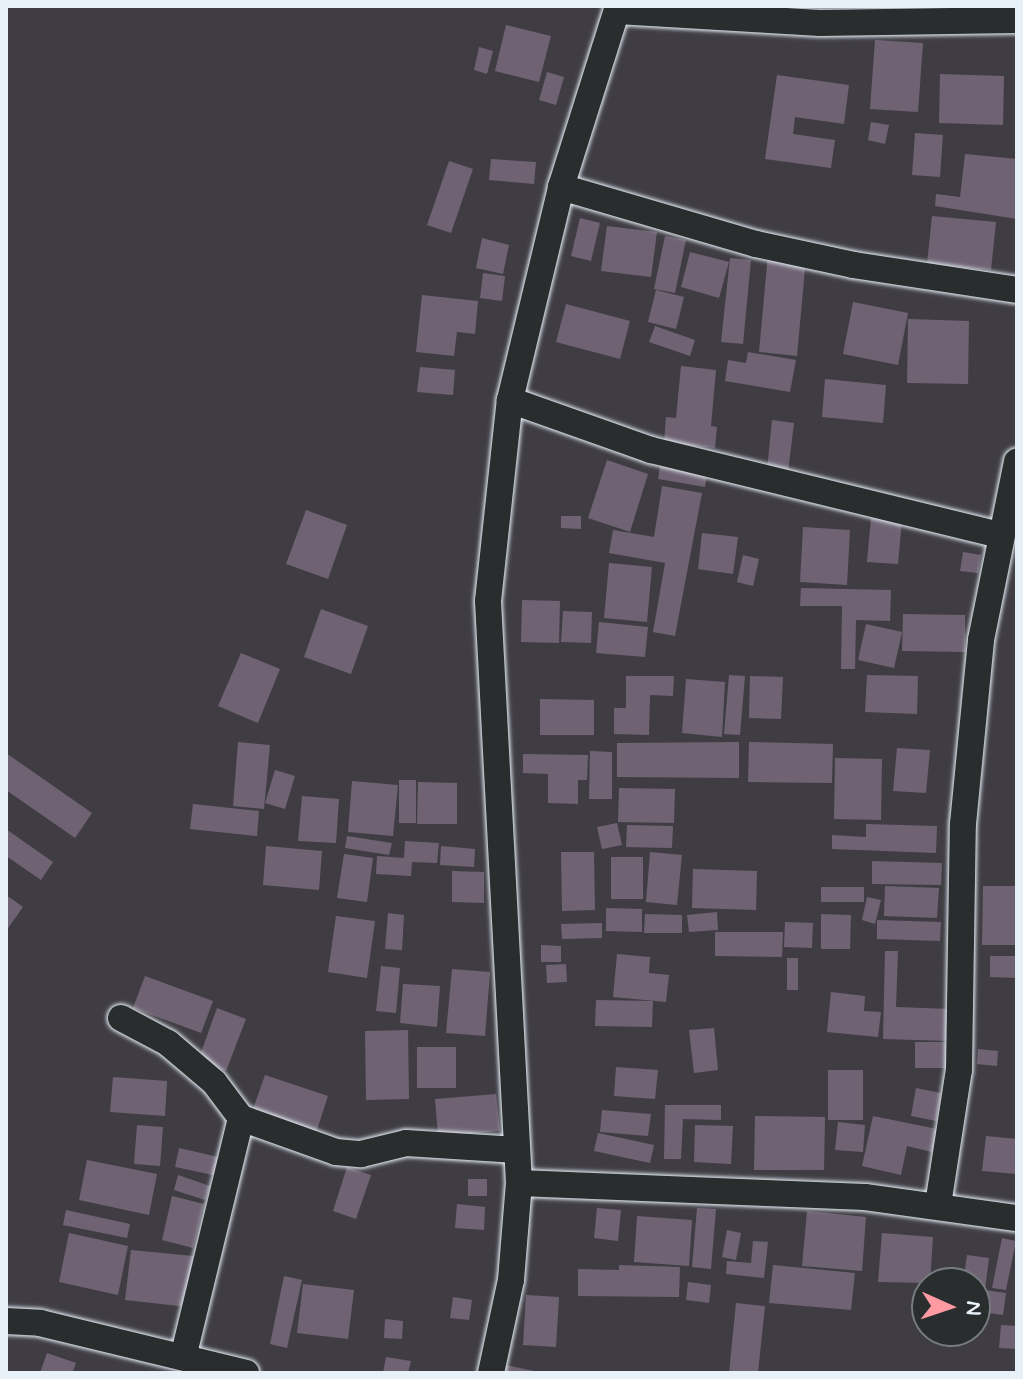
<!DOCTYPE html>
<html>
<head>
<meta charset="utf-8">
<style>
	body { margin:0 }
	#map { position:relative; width:1023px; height:1379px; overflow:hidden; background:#3f3d43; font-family:Mynerve,sans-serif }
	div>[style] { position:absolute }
	.building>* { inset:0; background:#6f6373 }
	.roads { filter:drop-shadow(0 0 2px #e8f1f8) drop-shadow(0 0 2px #e8f1f8) }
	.minor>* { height:26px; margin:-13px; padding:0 13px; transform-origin:13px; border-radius:13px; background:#2a2d2e }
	span { translate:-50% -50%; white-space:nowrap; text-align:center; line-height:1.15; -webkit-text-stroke:8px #2a2d2e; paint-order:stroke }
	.frame { position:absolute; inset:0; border:8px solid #e8f1f8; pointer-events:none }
	.north { position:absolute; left:911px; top:1267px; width:80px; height:80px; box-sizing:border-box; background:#2a2d2e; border:2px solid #767b7f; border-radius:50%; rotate:93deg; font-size:22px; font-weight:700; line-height:32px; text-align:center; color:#e8f1f8 }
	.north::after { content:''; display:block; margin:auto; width:28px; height:36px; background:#ff9aa2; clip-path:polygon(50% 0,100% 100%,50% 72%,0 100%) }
</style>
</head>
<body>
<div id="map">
	<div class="building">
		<i style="clip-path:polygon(506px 25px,551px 36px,539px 82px,495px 71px)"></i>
		<i style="clip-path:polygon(875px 40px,923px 43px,918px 112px,870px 109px)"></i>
		<i style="clip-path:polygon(479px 47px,493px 51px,487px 74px,474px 70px)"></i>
		<i style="clip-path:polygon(547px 72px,564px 77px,556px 105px,539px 100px)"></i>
		<i style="clip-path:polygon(940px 74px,1004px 76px,1003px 125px,939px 123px)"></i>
		<i style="clip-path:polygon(777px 75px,849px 85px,844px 124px,795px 117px,793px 134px,835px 140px,831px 168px,765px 159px)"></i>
		<i style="clip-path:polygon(871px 122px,889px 125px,885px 144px,868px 140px)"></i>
		<i style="clip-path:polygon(915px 133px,943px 135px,940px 177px,912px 175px)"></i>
		<i style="clip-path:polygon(965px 154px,1017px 159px,1017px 219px,935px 206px,936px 194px,960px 197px)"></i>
		<i style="clip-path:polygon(491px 159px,536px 162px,534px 184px,489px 180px)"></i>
		<i style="clip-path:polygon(449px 161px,473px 169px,451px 233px,427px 225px)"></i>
		<i style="clip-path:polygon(932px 216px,996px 222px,991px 270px,927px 264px)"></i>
		<i style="clip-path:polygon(580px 218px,600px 223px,591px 261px,571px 256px)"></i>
		<i style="clip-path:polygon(607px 226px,657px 232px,651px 277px,601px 271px)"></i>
		<i style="clip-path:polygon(665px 236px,686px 240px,675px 293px,654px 289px)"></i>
		<i style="clip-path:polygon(482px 238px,509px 245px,503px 274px,476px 268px)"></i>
		<i style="clip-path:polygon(690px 252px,729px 262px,719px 298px,681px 287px)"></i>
		<i style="clip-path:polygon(768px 254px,806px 258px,797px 356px,759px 352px)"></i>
		<i style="clip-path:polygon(730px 258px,751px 260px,743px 344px,721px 342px)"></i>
		<i style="clip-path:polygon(483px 273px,505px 276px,502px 301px,480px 298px)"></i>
		<i style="clip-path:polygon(656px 290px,684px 297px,676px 329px,648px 322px)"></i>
		<i style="clip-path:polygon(422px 295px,478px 301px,475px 334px,457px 332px,454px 356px,416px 352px)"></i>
		<i style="clip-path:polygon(853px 302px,908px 313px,898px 365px,843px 354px)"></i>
		<i style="clip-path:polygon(566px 304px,630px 321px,620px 359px,556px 342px)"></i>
		<i style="clip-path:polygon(908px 319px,969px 321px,968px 384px,907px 383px)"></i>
		<i style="clip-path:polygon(655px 326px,695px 340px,690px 356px,649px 342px)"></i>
		<i style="clip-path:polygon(748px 352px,796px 360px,790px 392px,725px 381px,728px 360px,746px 363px)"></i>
		<i style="clip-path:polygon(681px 366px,716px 370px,711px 426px,717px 427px,715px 448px,664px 443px,666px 417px,676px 418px)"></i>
		<i style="clip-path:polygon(420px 367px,455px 370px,453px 395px,417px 392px)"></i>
		<i style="clip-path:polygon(825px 379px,886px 385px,883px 423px,822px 417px)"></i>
		<i style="clip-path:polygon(772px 420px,794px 423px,788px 472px,767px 470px)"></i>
		<i style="clip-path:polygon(607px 460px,648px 474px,630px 532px,588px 518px)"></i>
		<i style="clip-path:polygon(661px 461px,708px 469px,705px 487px,658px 479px)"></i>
		<i style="clip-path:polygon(662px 486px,702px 493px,675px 636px,653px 632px,665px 563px,609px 553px,613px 530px,654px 537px)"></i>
		<i style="clip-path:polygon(306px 510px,347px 525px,328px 579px,286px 564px)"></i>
		<i style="clip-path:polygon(561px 516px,581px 516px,581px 529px,561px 528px)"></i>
		<i style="clip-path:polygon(871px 518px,902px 520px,898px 564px,867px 562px)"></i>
		<i style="clip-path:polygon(803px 527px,850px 530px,847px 585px,800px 582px)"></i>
		<i style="clip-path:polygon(702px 533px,738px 537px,733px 574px,698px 569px)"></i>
		<i style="clip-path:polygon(963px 552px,981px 555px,978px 573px,960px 571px)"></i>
		<i style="clip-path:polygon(743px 555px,759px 559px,753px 586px,737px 582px)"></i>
		<i style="clip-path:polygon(609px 563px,652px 567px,647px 622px,604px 618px)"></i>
		<i style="clip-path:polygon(801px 588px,891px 590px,890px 621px,856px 620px,855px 669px,841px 669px,842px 606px,800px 606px)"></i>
		<i style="clip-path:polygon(522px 600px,560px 601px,559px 643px,521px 642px)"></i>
		<i style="clip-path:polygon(321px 609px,368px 626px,351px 674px,304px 657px)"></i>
		<i style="clip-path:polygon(563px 611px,592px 612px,591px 643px,561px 642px)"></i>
		<i style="clip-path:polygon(903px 614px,965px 615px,965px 652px,902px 651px)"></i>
		<i style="clip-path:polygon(599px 622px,648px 627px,645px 657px,596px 653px)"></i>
		<i style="clip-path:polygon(866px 624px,902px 632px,894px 668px,858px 660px)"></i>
		<i style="clip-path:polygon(241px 653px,280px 669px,258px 723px,218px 706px)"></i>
		<i style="clip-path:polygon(729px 675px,745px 676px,740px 735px,724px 734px)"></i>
		<i style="clip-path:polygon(867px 675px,918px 676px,917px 714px,865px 712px)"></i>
		<i style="clip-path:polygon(626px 676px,674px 676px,673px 696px,650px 695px,649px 735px,614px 734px,614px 708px,626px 708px)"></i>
		<i style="clip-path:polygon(750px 676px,783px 677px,781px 719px,749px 718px)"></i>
		<i style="clip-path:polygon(686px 679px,725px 682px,722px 737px,682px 733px)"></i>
		<i style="clip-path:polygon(540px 699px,594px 700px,594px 735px,540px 735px)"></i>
		<i style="clip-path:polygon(238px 742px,270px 745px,264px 809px,233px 806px)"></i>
		<i style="clip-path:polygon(739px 742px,739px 778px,617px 777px,617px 743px)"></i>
		<i style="clip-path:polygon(749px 742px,833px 744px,832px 783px,748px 782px)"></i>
		<i style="clip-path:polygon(897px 748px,930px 750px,926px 793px,893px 791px)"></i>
		<i style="clip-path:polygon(590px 751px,612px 752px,612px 799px,589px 799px)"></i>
		<i style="clip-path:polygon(6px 753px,92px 813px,75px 838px,6px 790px)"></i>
		<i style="clip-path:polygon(523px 754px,588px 755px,587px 780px,578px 780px,578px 804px,548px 803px,548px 774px,523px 773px)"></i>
		<i style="clip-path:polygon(835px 758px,882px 759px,881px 820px,834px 819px)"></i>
		<i style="clip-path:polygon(275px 770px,295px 776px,285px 809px,265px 803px)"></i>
		<i style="clip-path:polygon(399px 780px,416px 780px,416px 823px,399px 823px)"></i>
		<i style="clip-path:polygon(352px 781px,398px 785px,393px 836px,348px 832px)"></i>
		<i style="clip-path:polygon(418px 782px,457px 783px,457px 824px,417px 824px)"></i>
		<i style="clip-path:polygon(619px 788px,675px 789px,674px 823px,618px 822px)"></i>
		<i style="clip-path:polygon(302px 796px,339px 799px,336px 843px,298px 841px)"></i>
		<i style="clip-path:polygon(193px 804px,259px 811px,257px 836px,190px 829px)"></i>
		<i style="clip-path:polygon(617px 823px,622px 845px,602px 849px,597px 827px)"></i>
		<i style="clip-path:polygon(866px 824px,937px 826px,936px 853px,832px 849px,832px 835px,866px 837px)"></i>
		<i style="clip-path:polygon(627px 825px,673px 826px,672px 848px,626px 847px)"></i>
		<i style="clip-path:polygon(6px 829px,53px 862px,41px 880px,6px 856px)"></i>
		<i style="clip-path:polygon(347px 836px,392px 843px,389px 855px,345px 848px)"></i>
		<i style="clip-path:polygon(405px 841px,439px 843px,437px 863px,412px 862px,411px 876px,376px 874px,377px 856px,404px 858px)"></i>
		<i style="clip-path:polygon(266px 846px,322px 851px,319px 890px,263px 885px)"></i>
		<i style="clip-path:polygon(441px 846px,475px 849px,474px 867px,440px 865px)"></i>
		<i style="clip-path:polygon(561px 852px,594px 852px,595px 910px,562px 911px)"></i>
		<i style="clip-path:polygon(650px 852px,682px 855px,677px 905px,646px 902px)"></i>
		<i style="clip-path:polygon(344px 854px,373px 858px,367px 902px,337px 898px)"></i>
		<i style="clip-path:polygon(611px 857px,643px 857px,643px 899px,611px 899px)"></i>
		<i style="clip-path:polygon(872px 861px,942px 863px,941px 885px,872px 884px)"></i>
		<i style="clip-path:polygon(693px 869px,757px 871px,756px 910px,692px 908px)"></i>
		<i style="clip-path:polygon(452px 871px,484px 872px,484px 903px,452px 902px)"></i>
		<i style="clip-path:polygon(885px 886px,939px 888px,937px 918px,884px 916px)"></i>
		<i style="clip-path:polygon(983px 886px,1017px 886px,1017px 945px,982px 945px)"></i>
		<i style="clip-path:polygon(821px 887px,864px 887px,864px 902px,821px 902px)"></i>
		<i style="clip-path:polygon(6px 895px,23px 907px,6px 931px)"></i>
		<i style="clip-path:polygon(867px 897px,881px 900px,875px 924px,862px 920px)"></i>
		<i style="clip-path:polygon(606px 908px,642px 909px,642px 932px,606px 931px)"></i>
		<i style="clip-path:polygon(717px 912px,718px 930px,689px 932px,687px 915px)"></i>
		<i style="clip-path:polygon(388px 913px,404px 915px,402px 950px,385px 949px)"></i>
		<i style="clip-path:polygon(645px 914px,682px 915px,682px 933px,644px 933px)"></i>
		<i style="clip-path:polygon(821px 914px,851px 915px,850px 949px,821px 949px)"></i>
		<i style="clip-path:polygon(336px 916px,375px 921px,367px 978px,328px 972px)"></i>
		<i style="clip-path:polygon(877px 920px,941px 922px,940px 941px,877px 939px)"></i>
		<i style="clip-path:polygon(785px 922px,813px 923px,812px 948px,784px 947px)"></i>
		<i style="clip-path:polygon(602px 923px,602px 938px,562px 939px,561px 924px)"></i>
		<i style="clip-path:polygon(715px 932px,783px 932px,782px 957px,715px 956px)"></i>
		<i style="clip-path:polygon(541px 945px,561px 946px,561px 962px,541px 962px)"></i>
		<i style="clip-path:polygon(885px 951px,898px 951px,896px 1007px,950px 1009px,950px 1041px,883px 1039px)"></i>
		<i style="clip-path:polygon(617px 954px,650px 957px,649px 973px,669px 975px,666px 1002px,613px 997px)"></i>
		<i style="clip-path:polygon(990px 956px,1017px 956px,1017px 978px,990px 977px)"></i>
		<i style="clip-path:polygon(787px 958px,798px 958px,798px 990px,787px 990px)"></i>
		<i style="clip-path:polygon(566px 964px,567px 982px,547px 983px,546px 965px)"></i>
		<i style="clip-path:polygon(381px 966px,400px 968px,396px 1013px,376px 1011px)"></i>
		<i style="clip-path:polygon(452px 969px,490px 972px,485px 1036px,446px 1033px)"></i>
		<i style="clip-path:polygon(145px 976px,213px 1001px,201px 1033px,133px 1008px)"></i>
		<i style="clip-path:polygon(403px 984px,440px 986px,437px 1027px,400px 1023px)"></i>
		<i style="clip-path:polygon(831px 992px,865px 996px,864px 1011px,881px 1012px,878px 1037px,827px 1032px)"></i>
		<i style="clip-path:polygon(596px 1000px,653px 1001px,652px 1027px,595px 1026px)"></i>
		<i style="clip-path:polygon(217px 1008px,246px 1019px,226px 1071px,198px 1061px)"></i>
		<i style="clip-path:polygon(714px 1028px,718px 1070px,694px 1073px,689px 1030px)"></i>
		<i style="clip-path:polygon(408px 1030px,409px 1099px,366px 1100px,365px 1031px)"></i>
		<i style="clip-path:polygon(915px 1042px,948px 1042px,948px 1068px,915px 1068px)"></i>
		<i style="clip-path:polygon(417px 1047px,456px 1047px,456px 1088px,417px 1088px)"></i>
		<i style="clip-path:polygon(978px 1049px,998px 1051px,997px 1066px,977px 1064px)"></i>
		<i style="clip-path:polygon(616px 1067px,658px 1070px,655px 1099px,614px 1096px)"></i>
		<i style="clip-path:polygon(828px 1070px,863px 1070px,863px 1120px,828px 1120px)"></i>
		<i style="clip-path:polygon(265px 1075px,328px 1096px,316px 1133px,252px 1112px)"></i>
		<i style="clip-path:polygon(113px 1077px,167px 1081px,165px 1116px,110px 1112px)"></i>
		<i style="clip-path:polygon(916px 1088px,941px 1093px,936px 1121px,911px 1116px)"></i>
		<i style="clip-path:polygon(496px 1094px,500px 1131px,438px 1136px,435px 1099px)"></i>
		<i style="clip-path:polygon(665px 1105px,721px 1105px,721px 1120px,683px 1119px,681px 1159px,664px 1159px)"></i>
		<i style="clip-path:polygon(602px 1110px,651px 1114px,648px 1136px,600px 1132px)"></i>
		<i style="clip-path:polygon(755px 1116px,825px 1117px,824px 1170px,754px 1170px)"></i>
		<i style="clip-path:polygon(873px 1116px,937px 1129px,932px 1152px,907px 1146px,901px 1175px,862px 1166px)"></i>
		<i style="clip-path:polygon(838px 1122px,865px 1125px,863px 1152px,835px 1150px)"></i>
		<i style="clip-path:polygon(137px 1125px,163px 1127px,160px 1166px,134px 1164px)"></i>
		<i style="clip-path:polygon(695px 1125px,733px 1126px,731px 1164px,694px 1162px)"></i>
		<i style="clip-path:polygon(598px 1133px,654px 1145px,650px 1163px,594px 1151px)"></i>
		<i style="clip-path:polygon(986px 1136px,1017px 1139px,1017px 1174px,982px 1171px)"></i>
		<i style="clip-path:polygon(179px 1148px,227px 1159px,222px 1177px,175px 1167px)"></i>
		<i style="clip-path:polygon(87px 1160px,157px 1174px,149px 1215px,79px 1200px)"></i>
		<i style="clip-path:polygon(347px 1167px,371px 1175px,356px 1219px,333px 1211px)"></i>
		<i style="clip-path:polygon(178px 1175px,210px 1186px,205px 1200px,174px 1190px)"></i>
		<i style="clip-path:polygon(468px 1179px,487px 1179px,487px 1196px,468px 1196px)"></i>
		<i style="clip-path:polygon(172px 1196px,204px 1204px,193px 1248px,162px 1240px)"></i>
		<i style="clip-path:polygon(457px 1204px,485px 1207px,484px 1230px,455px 1228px)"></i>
		<i style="clip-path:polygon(597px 1208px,621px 1210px,618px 1241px,594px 1238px)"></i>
		<i style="clip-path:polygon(697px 1208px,716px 1209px,711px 1269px,692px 1267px)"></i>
		<i style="clip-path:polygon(66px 1210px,130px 1224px,127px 1238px,63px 1225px)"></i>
		<i style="clip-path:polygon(807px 1211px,866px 1217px,862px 1271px,802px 1266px)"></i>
		<i style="clip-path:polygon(637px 1216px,692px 1220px,689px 1266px,634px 1262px)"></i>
		<i style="clip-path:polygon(727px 1230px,741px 1233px,736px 1260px,722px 1257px)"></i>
		<i style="clip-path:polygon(69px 1233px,128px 1246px,118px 1295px,59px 1282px)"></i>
		<i style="clip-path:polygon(882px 1233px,933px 1237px,930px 1283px,878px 1282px)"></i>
		<i style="clip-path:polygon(1002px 1238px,1016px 1241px,1006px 1290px,992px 1288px)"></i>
		<i style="clip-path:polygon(753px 1241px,768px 1242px,764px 1278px,726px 1274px,727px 1261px,751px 1263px)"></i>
		<i style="clip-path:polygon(131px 1250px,193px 1256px,188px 1307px,125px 1300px)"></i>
		<i style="clip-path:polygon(967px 1255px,989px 1258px,985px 1290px,1006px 1293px,1003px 1315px,975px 1311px,975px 1283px,963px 1283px)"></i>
		<i style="clip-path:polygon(619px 1265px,680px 1267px,679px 1297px,578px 1296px,578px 1269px,619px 1270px)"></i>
		<i style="clip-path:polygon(773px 1265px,855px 1273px,851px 1310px,769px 1303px)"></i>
		<i style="clip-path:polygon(284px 1276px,302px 1280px,287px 1348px,270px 1344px)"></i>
		<i style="clip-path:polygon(688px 1282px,711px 1285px,709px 1303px,686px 1300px)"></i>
		<i style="clip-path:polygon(303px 1284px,354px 1290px,348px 1339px,297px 1333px)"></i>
		<i style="clip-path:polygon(526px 1295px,559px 1297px,556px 1347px,523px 1345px)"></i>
		<i style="clip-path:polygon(453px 1297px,472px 1300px,469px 1320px,450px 1318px)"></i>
		<i style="clip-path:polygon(736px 1303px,765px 1306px,758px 1373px,729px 1373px)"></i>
		<i style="clip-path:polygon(385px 1319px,403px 1321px,402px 1339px,384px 1338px)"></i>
		<i style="clip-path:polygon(1001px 1325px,1017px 1326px,1017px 1349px,999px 1348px)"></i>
		<i style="clip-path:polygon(47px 1353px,76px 1363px,72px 1373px,40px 1373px)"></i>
		<i style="clip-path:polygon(386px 1357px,411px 1361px,408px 1373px,383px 1373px)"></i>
		<i style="clip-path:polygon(505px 1365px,539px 1372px,539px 1373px,504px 1373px)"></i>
	</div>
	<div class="roads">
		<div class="minor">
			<i style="left:617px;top:11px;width:203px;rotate:3.4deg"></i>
			<i style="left:820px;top:23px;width:197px;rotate:-0.9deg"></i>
			<i style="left:561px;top:187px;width:203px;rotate:16.3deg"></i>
			<i style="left:756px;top:244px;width:100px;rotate:12.1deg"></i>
			<i style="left:854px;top:265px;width:165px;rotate:8.7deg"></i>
			<i style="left:510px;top:400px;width:150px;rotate:19.5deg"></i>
			<i style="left:651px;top:450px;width:358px;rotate:13.7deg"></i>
			<i style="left:121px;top:1018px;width:53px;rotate:28deg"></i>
			<i style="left:168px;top:1043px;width:60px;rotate:40.3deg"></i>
			<i style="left:214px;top:1082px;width:45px;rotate:53.1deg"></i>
			<i style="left:241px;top:1118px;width:246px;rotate:103.6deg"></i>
			<i style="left:241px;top:1118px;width:101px;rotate:19.7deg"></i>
			<i style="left:336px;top:1152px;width:25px;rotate:5deg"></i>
			<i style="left:361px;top:1154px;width:46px;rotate:-13.7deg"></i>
			<i style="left:406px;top:1143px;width:111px;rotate:3.6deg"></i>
			<i style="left:519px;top:1183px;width:346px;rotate:2.3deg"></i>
			<i style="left:865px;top:1197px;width:153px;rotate:7.9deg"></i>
			<i style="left:938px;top:1205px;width:137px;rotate:-81.2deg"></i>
			<i style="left:959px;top:1070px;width:246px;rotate:-89.1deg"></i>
			<i style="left:963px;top:824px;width:185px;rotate:-84.4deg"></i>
			<i style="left:981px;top:640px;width:182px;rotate:-78.6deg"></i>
			<i style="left:6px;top:1321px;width:34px;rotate:3deg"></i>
			<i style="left:40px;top:1323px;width:212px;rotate:13.6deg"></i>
			<i style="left:491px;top:1373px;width:95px;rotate:-77.9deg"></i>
			<i style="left:511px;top:1280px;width:97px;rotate:-85.3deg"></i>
			<i style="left:519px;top:1183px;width:583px;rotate:-93.05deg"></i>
			<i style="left:488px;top:601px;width:202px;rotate:-83.8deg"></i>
			<i style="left:510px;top:400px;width:219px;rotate:-76.5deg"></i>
			<i style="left:561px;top:187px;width:190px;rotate:-72.5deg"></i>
		</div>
	</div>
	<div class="frame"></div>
	<div class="north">N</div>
</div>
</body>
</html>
